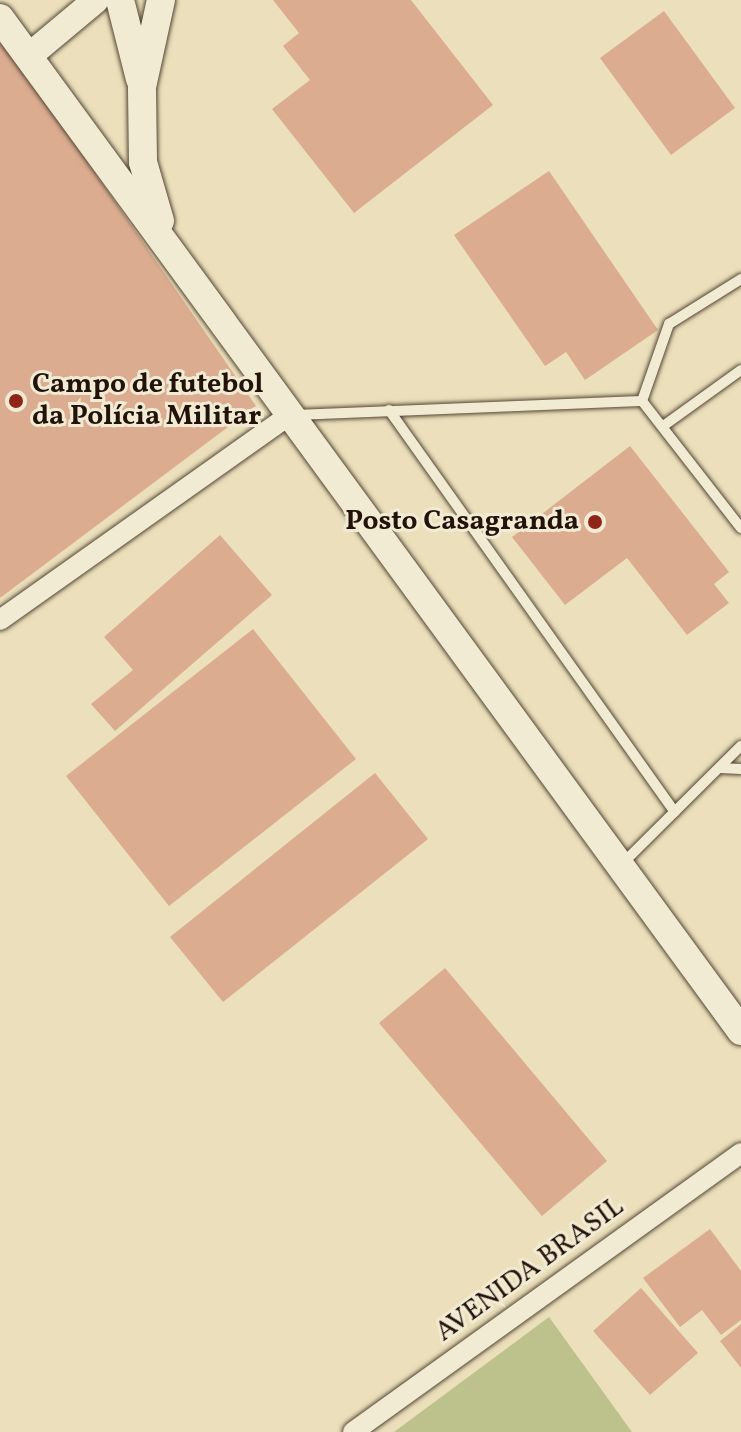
<!DOCTYPE html>
<html>
<head>
<meta charset="utf-8">
<style>
	body { margin:0 }
	#map { position:relative; width:741px; height:1432px; overflow:hidden; background:#ebe0bb; font-family:Vollkorn,serif }
	div>[style] { position:absolute }
	.green>* { inset:0; background:#bdc18c }
	.building>* { inset:0; background:#dbac90 }
	.roads { filter:drop-shadow(0 0 2px #554636) drop-shadow(0 0 2px #554636) }
	.service>* { height:10px; margin:-5px; padding:0 5px; transform-origin:5px; border-radius:5px; background:#f2ebd3 }
	.minor>* { height:20px; margin:-10px; padding:0 10px; transform-origin:10px; border-radius:10px; background:#f2ebd3 }
	.tertiary>* { height:26px; margin:-13px; padding:0 13px; transform-origin:13px; border-radius:13px; background:#f2ebd3 }
	.secondary>* { height:28px; margin:-14px; padding:0 14px; transform-origin:14px; border-radius:14px; background:#f2ebd3 }
	.dots>* { width:22px; height:22px; translate:-50% -50%; box-sizing:border-box; border:4px solid #f2ebd3; border-radius:50% }
	span { translate:-50% -50%; white-space:nowrap; text-align:center; line-height:1.15; -webkit-text-stroke:6px #f2ebd3; paint-order:stroke }
	.poi-label { font-size:28px; color:#231209; font-weight:700 }
	.left { translate:0 -50%; text-align:left }
	.right { translate:-100% -50%; text-align:right }
	.street-label { font-size:28px; color:#231209 }
</style>
</head>
<body>
<div id="map">
	<div class="green">
		<i style="clip-path:polygon(549px 1317px,632px 1432px,394px 1432px)"></i>
	</div>
	<div class="building">
		<i style="clip-path:polygon(273px 0,411px 0,493px 105px,354px 213px,272px 109px,310px 80px,283px 46px,299px 33px)"></i>
		<i style="clip-path:polygon(664px 11px,735px 108px,671px 155px,600px 58px)"></i>
		<i style="clip-path:polygon(0 35px,256px 406px,0 598px)"></i>
		<i style="clip-path:polygon(549px 171px,658px 330px,585px 380px,566px 352px,545px 366px,454px 235px)"></i>
		<i style="clip-path:polygon(630px 446px,729px 572px,714px 584px,729px 603px,687px 635px,627px 558px,565px 605px,512px 537px)"></i>
		<i style="clip-path:polygon(220px 535px,272px 595px,115px 731px,91px 704px,133px 670px,104px 637px)"></i>
		<i style="clip-path:polygon(253px 629px,356px 759px,169px 906px,66px 776px)"></i>
		<i style="clip-path:polygon(375px 773px,428px 839px,223px 1002px,170px 937px)"></i>
		<i style="clip-path:polygon(445px 968px,607px 1161px,542px 1216px,379px 1023px)"></i>
		<i style="clip-path:polygon(710px 1229px,741px 1271px,741px 1320px,721px 1335px,702px 1310px,680px 1327px,643px 1278px)"></i>
		<i style="clip-path:polygon(641px 1288px,698px 1353px,650px 1395px,593px 1331px)"></i>
		<i style="clip-path:polygon(741px 1324px,741px 1368px,720px 1341px)"></i>
	</div>
	<div class="roads">
		<div class="service">
			<i style="left:642px;top:401px;width:82px;rotate:-70.7deg"></i>
			<i style="left:669px;top:324px;width:85px;rotate:-32deg"></i>
			<i style="left:389px;top:410px;width:493px;rotate:54.6deg"></i>
			<i style="left:294px;top:415px;width:348px;rotate:-2.3deg"></i>
			<i style="left:642px;top:401px;width:161px;rotate:52.1deg"></i>
			<i style="left:666px;top:424px;width:92px;rotate:-35.8deg"></i>
			<i style="left:720px;top:768px;width:21px;rotate:3deg"></i>
			<i style="left:623px;top:863px;width:166px;rotate:-44.8deg"></i>
		</div>
		<div class="minor">
			<i style="left:0;top:620px;width:353px;rotate:-35.3deg"></i>
			<i style="left:353px;top:1432px;width:478px;rotate:-35.7deg"></i>
		</div>
		<div class="tertiary">
			<i style="left:29px;top:56px;width:87px;rotate:-39.9deg"></i>
		</div>
		<div class="secondary">
			<i style="left:120px;top:0;width:81px;rotate:75.8deg"></i>
			<i style="left:0;top:18px;width:1255px;rotate:53.81deg"></i>
			<i style="left:160px;top:221px;width:61px;rotate:-106.1deg"></i>
			<i style="left:143px;top:162px;width:75px;rotate:-90.8deg"></i>
			<i style="left:142px;top:87px;width:89px;rotate:-77.7deg"></i>
		</div>
	</div>
	<div class="dots">
		<i style="left:16px;top:401px;background:#8f2418"></i>
		<i style="left:595px;top:522px;background:#8f2418"></i>
	</div>
	<div class="poi-label">
		<span class="left" style="left:32px;top:401px">Campo de futebol<br>da Polícia Militar</span>
		<span class="right" style="left:579px;top:522px">Posto Casagranda</span>
	</div>
	<div class="street-label">
		<span style="left:530px;top:1270px;rotate:-36deg">AVENIDA BRASIL</span>
	</div>
</div>
</body>
</html>
